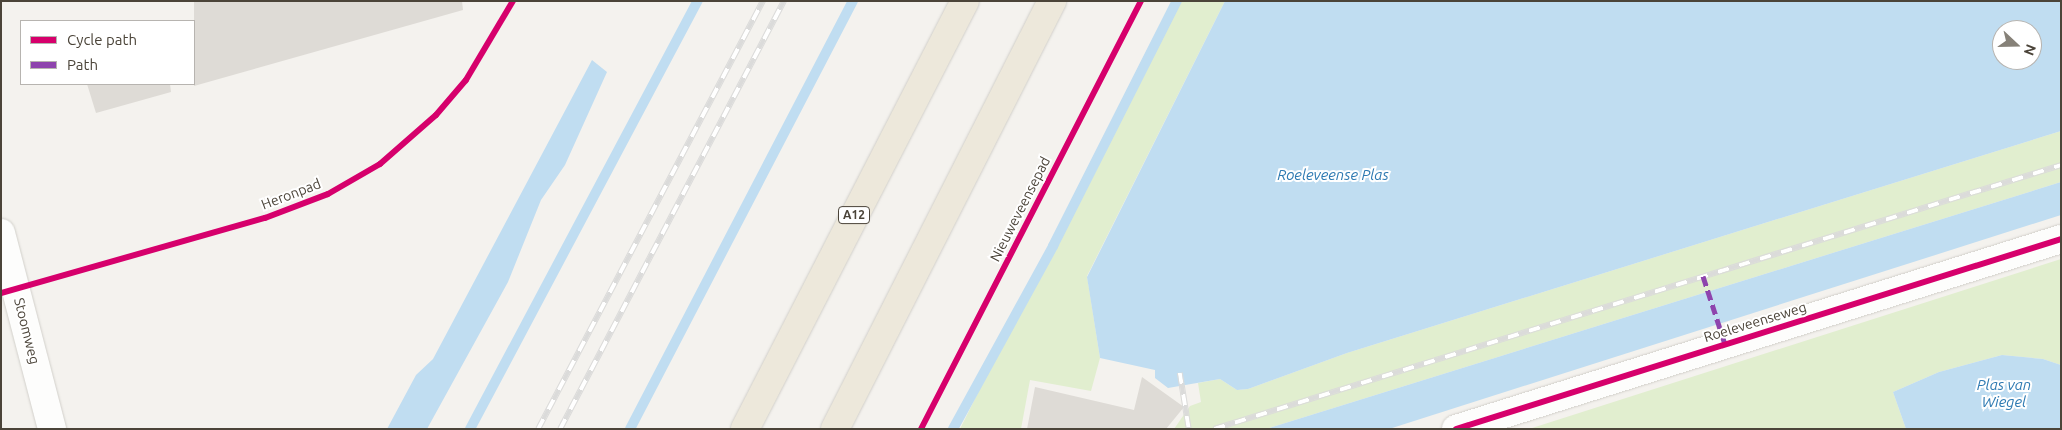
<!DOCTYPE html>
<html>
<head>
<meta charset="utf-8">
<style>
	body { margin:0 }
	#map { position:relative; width:2062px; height:430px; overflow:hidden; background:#f4f2ee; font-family:Ubuntu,sans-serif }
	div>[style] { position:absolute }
	.green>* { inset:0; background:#e1eecf }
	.water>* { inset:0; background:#c0ddf1 }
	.stream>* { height:10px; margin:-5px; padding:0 5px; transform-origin:5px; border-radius:5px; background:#c0ddf1 }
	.building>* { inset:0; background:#dedbd6 }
	.roads { filter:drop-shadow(0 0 1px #d2d0cb) drop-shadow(0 0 1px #d2d0cb) }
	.street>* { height:28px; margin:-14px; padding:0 14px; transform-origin:14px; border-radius:14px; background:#fdfdfc }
	.highway>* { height:28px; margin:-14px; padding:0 14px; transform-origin:14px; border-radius:14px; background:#ede8db }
	.rail>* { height:5.5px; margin-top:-2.75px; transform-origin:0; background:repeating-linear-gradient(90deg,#fff 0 11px,#dbdbda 0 22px); box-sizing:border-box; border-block:1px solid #dbdbda }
	.quiet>* { height:5px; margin-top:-2.5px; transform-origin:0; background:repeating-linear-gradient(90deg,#8e44ad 0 10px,transparent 0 15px) }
	.cycleway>* { height:6px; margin:-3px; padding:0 3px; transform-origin:3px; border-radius:3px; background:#d6006c }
	span { translate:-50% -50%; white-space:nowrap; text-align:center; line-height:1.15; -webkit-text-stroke:4px #fff; paint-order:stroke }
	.shield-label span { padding:1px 4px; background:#fff; border:1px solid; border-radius:4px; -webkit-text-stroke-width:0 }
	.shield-label { font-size:12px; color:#4b4439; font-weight:700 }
	.street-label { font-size:14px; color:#4b4439 }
	.water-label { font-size:15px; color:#2e7ab2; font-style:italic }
	.frame { position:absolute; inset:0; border:2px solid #4b4439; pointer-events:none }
	.legend { position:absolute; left:20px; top:20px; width:175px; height:65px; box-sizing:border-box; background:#fff; border:1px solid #b7b4b0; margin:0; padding:6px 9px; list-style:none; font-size:15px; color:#4b4439 }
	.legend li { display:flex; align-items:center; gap:10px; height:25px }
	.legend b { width:25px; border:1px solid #b7b4b0 }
	.north { position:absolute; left:1992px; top:20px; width:50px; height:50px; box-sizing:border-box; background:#fff; border:1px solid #b7b4b0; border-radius:50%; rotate:111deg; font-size:14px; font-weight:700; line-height:20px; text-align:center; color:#4b4439 }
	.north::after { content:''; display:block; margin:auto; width:18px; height:22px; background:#868178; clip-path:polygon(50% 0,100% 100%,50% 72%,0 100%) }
</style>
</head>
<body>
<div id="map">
	<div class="green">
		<i style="clip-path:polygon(1172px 1px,1225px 1px,1087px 276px,1100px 358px,1091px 391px,1030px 380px,1021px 429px,960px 429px)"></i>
		<i style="clip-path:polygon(2061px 131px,2061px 182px,1266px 429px,1174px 429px,1190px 406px,1201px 402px,1198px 383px,1220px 379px,1237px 390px,1248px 389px,1347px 353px)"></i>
		<i style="clip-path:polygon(2061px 259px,2061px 365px,2043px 359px,2002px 355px,1939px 372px,1893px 392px,1906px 429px,1529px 429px)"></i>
	</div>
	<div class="water">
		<i style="clip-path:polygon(evenodd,1225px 1px,2061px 1px,2061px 131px,1347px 353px,1248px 389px,1237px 390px,1220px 379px,1168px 388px,1155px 378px,1155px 370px,1100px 358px,1087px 277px,1225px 1px,2002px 30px,2032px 30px,2032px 60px,2002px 60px,2002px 30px)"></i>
		<i style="clip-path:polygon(592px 60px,607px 72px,565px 165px,541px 200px,508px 282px,427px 429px,387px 429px,416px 375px,433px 359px)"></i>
		<i style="clip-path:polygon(2061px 182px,2061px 215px,1389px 429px,1266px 429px)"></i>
		<i style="clip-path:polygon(2002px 355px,2043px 359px,2061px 365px,2061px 429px,1906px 429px,1893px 392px,1939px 372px)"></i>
	</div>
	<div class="stream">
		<i style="left:470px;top:429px;width:485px;rotate:-62deg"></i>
		<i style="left:630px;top:429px;width:483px;rotate:-62.5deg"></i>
		<i style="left:953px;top:429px;width:209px;rotate:-61.3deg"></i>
		<i style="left:1053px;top:246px;width:275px;rotate:-63.2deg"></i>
	</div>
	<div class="building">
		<i style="clip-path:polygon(194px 1px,462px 1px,463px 10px,194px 86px)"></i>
		<i style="clip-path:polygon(87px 84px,170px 84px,171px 92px,96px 113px)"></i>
		<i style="clip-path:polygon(1142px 377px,1184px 407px,1166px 429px,1027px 429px,1035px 387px,1134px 410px)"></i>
	</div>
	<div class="roads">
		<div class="street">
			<i style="left:1px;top:233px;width:203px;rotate:75.4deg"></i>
			<i style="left:1456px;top:429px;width:634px;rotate:-17.43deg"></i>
		</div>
		<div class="highway">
			<i style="left:745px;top:429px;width:481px;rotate:-62.8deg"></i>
			<i style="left:835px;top:429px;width:480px;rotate:-63.1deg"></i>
		</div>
	</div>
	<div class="rail">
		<i style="left:1180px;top:373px;width:57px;rotate:80.9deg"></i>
		<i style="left:538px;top:429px;width:484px;rotate:-62.3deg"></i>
		<i style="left:560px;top:429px;width:483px;rotate:-62.4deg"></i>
		<i style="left:1214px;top:429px;width:887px;rotate:-17.31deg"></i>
	</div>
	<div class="quiet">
		<i style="left:1703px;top:276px;width:71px;rotate:72.1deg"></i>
	</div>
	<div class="cycleway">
		<i style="left:1px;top:293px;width:274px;rotate:-15.9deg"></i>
		<i style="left:265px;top:218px;width:67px;rotate:-20.9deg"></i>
		<i style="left:328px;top:194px;width:60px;rotate:-30deg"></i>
		<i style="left:380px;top:164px;width:74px;rotate:-41.2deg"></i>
		<i style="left:436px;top:115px;width:46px;rotate:-49.4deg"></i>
		<i style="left:466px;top:80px;width:92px;rotate:-59.3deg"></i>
		<i style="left:921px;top:429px;width:481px;rotate:-62.8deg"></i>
		<i style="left:1456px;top:429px;width:634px;rotate:-17.43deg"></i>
	</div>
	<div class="shield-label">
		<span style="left:854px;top:215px">A12</span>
	</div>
	<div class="street-label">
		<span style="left:291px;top:194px;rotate:-21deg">Heronpad</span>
		<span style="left:1020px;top:209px;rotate:-63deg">Nieuweveensepad</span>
		<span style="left:1755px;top:322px;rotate:-17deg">Roeleveenseweg</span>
		<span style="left:27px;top:331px;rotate:76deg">Stoomweg</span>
	</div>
	<div class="water-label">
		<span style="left:1333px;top:175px">Roeleveense Plas</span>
		<span style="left:2004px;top:393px">Plas van<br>Wiegel</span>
	</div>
	<div class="frame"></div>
	<ul class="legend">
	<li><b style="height:6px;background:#d6006c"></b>Cycle path</li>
	<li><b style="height:6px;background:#8e44ad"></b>Path</li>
	</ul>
	<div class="north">N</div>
</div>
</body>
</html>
